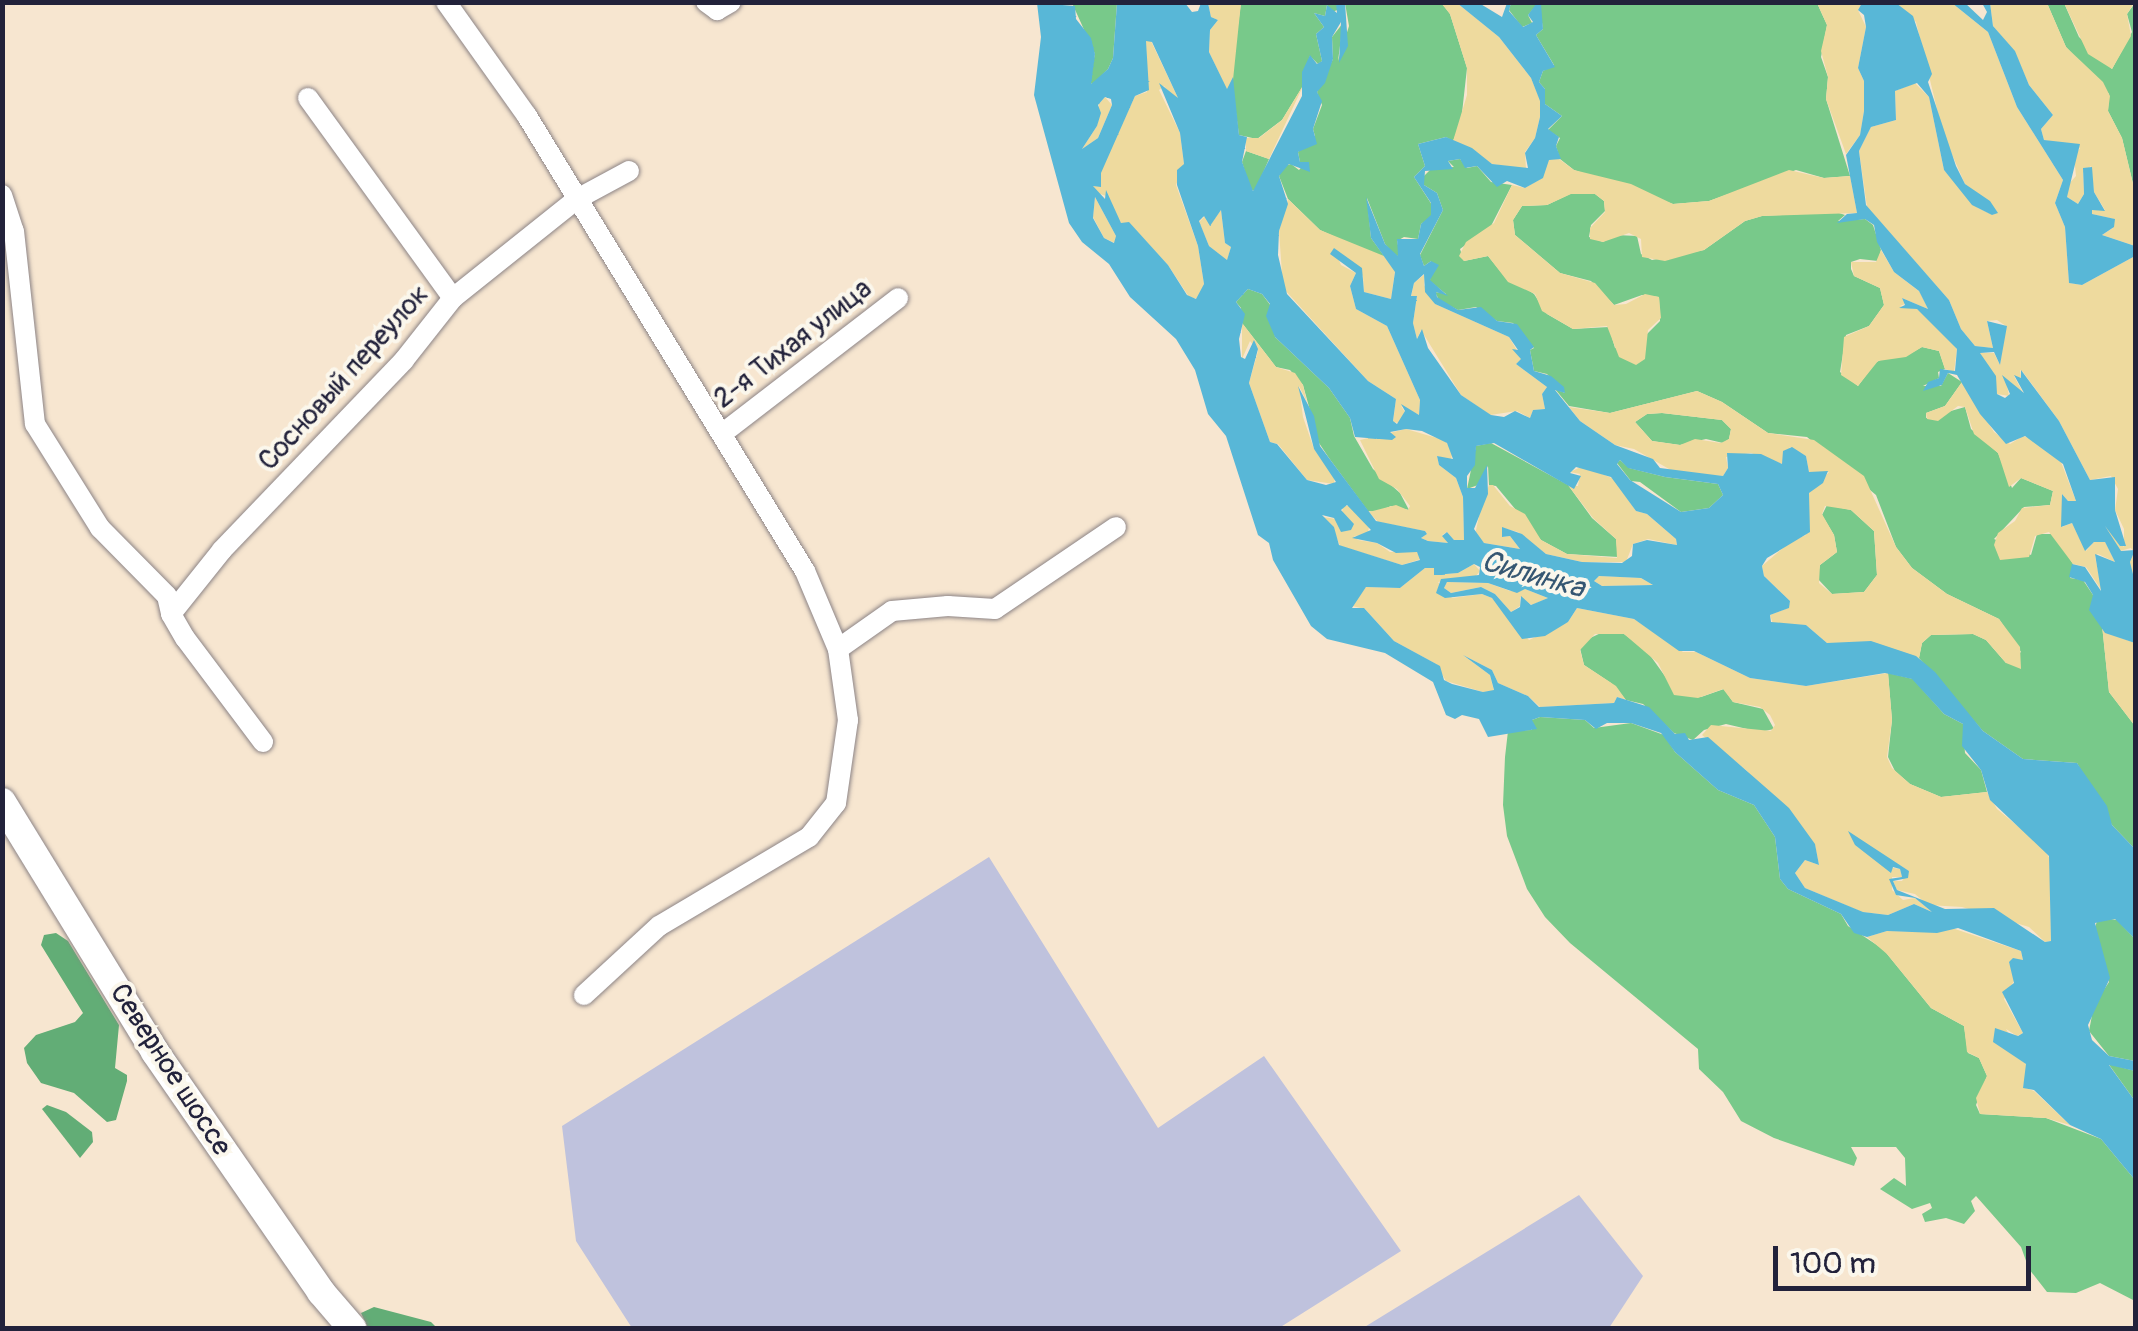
<!DOCTYPE html>
<html>
<head>
<meta charset="utf-8">
<style>
	body { margin:0 }
	#map { position:relative; width:2138px; height:1331px; overflow:hidden; background:#f7e6d0; font-family:Pangolin,sans-serif }
	div>[style] { position:absolute }
	.industrial>* { inset:0; background:#bfc2dd }
	.green>* { inset:0; background:#78c98a }
	.forest>* { inset:0; background:#62ad76 }
	.sand>* { inset:0; background:#eeda9e }
	.water>* { inset:0; background:#58b7d7 }
	.roads { filter:drop-shadow(0 0 2px #8c8486) drop-shadow(0 0 2px #8c8486) }
	.minor>* { height:20px; margin:-10px; padding:0 10px; transform-origin:10px; border-radius:10px; background:#fff }
	.secondary>* { height:28px; margin:-14px; padding:0 14px; transform-origin:14px; border-radius:14px; background:#fff }
	span { translate:-50% -50%; white-space:nowrap; text-align:center; line-height:1.15; -webkit-text-stroke:8px #fbf7ec; paint-order:stroke }
	.street-label { font-size:28px; color:#22223b }
	.water-label { font-size:30px; color:#355672; font-style:italic }
	.frame { position:absolute; inset:0; border:5px solid #22223b; pointer-events:none }
	.scale { position:absolute; left:1773px; top:1246px; width:258px; height:45px; box-sizing:border-box; border:5px solid #22223b; border-top:0; padding-left:12px; font-size:30px; line-height:35px; white-space:nowrap; color:#22223b; -webkit-text-stroke:8px #fbf7ec; paint-order:stroke }
</style>
</head>
<body>
<div id="map">
	<div class="industrial">
		<i style="clip-path:polygon(989px 857px,1158px 1128px,1264px 1056px,1401px 1251px,1279px 1328px,632px 1328px,576px 1241px,562px 1126px)"></i>
		<i style="clip-path:polygon(1579px 1195px,1643px 1276px,1609px 1328px,1363px 1328px)"></i>
	</div>
	<div class="green">
		<i style="clip-path:polygon(1441px 2px,1450px 14px,1467px 68px,1461px 122px,1453px 141px,1446px 137px,1418px 144px,1425px 166px,1414px 177px,1432px 205px,1431px 217px,1421px 224px,1418px 239px,1404px 237px,1397px 241px,1400px 254px,1396px 257px,1385px 244px,1367px 198px,1371px 238px,1384px 256px,1377px 256px,1320px 230px,1288px 199px,1279px 176px,1284px 166px,1291px 164px,1299px 170px,1306px 162px,1300px 162px,1298px 152px,1315px 136px,1313px 129px,1322px 105px,1317px 92px,1333px 59px,1332px 37px,1343px 23px,1338px 61px,1349px 26px,1345px 3px)"></i>
		<i style="clip-path:polygon(1072px 3px,1117px 3px,1113px 58px,1108px 69px,1093px 84px,1088px 83px,1095px 54px)"></i>
		<i style="clip-path:polygon(1241px 3px,1336px 3px,1340px 9px,1332px 12px,1327px 5px,1325px 16px,1314px 13px,1324px 27px,1316px 34px,1322px 61px,1318px 64px,1310px 56px,1302px 75px,1304px 84px,1282px 120px,1257px 139px,1239px 135px,1231px 77px)"></i>
		<i style="clip-path:polygon(1511px 3px,1538px 3px,1528px 15px,1532px 23px,1522px 27px,1509px 10px)"></i>
		<i style="clip-path:polygon(1539px 3px,1817px 3px,1827px 25px,1821px 57px,1828px 77px,1826px 99px,1850px 176px,1824px 178px,1796px 170px,1709px 201px,1673px 204px,1574px 170px,1560px 159px,1556px 146px,1560px 138px,1548px 130px,1562px 116px,1545px 104px,1545px 89px,1539px 82px,1543px 71px,1554px 65px,1536px 35px,1543px 29px)"></i>
		<i style="clip-path:polygon(2047px 3px,2064px 3px,2079px 37px,2112px 69px,2132px 32px,2127px 14px,2135px 3px,2135px 192px,2122px 138px,2108px 111px,2109px 94px,2066px 47px)"></i>
		<i style="clip-path:polygon(1246px 151px,1269px 159px,1255px 191px,1250px 189px,1242px 162px)"></i>
		<i style="clip-path:polygon(1460px 159px,1467px 168px,1477px 166px,1491px 182px,1512px 185px,1491px 226px,1460px 249px,1464px 261px,1488px 256px,1501px 272px,1534px 294px,1547px 314px,1573px 329px,1609px 327px,1615px 348px,1646px 335px,1660px 321px,1659px 297px,1642px 295px,1614px 305px,1591px 281px,1560px 273px,1515px 235px,1513px 220px,1522px 206px,1547px 205px,1570px 194px,1595px 194px,1604px 201px,1605px 211px,1591px 225px,1589px 237px,1603px 242px,1616px 235px,1637px 236px,1641px 254px,1652px 260px,1704px 250px,1745px 221px,1762px 216px,1836px 212px,1845px 215px,1838px 221px,1865px 219px,1873px 225px,1881px 250px,1878px 261px,1860px 259px,1851px 262px,1851px 269px,1854px 276px,1880px 288px,1884px 305px,1869px 326px,1846px 335px,1840px 372px,1858px 386px,1875px 363px,1886px 357px,1904px 357px,1922px 347px,1939px 351px,1945px 369px,1938px 372px,1939px 378px,1923px 386px,1941px 386px,1948px 373px,1962px 382px,1945px 406px,1926px 413px,1926px 418px,1965px 407px,1971px 429px,1998px 453px,2012px 488px,2021px 478px,2053px 491px,2050px 505px,2024px 507px,1994px 539px,2031px 555px,2037px 534px,2054px 534px,2073px 564px,2070px 578px,2083px 580px,2093px 595px,2095px 615px,2102px 625px,2109px 692px,2135px 726px,2135px 849px,2112px 825px,2077px 763px,2023px 759px,1983px 731px,1919px 658px,1922px 643px,1931px 635px,1973px 634px,1986px 640px,2006px 663px,2021px 652px,1999px 619px,1947px 594px,1912px 568px,1896px 547px,1876px 495px,1807px 437px,1768px 433px,1722px 402px,1697px 391px,1610px 413px,1569px 406px,1555px 389px,1565px 393px,1547px 374px,1534px 371px,1530px 350px,1534px 348px,1513px 323px,1497px 321px,1476px 307px,1458px 310px,1439px 300px,1435px 292px,1446px 294px,1430px 281px,1431px 261px,1424px 266px,1420px 255px,1443px 210px,1437px 193px,1424px 185px,1424px 176px,1432px 168px,1454px 167px,1448px 161px)"></i>
		<i style="clip-path:polygon(1248px 289px,1262px 294px,1271px 306px,1275px 337px,1329px 388px,1350px 418px,1354px 436px,1373px 469px,1400px 493px,1409px 510px,1391px 506px,1377px 512px,1368px 511px,1329px 458px,1319px 443px,1303px 385px,1290px 370px,1276px 367px,1242px 323px,1241px 308px,1236px 302px)"></i>
		<i style="clip-path:polygon(1662px 413px,1722px 420px,1731px 429px,1729px 439px,1723px 443px,1706px 439px,1680px 445px,1652px 441px,1635px 422px,1647px 414px)"></i>
		<i style="clip-path:polygon(1491px 443px,1568px 485px,1592px 518px,1616px 539px,1618px 557px,1567px 554px,1541px 540px,1496px 486px,1489px 485px,1488px 466px,1478px 485px,1467px 489px,1476px 446px)"></i>
		<i style="clip-path:polygon(1620px 460px,1629px 468px,1665px 477px,1718px 484px,1723px 495px,1709px 508px,1681px 512px,1640px 482px,1631px 481px,1617px 463px)"></i>
		<i style="clip-path:polygon(1827px 505px,1851px 510px,1874px 531px,1877px 575px,1864px 592px,1832px 594px,1817px 578px,1820px 565px,1837px 552px,1834px 535px,1822px 515px)"></i>
		<i style="clip-path:polygon(1603px 632px,1624px 634px,1647px 651px,1667px 679px,1701px 697px,1724px 689px,1733px 702px,1763px 709px,1774px 729px,1760px 732px,1726px 724px,1704px 730px,1693px 740px,1674px 733px,1643px 704px,1626px 700px,1611px 683px,1584px 665px,1580px 648px,1586px 640px)"></i>
		<i style="clip-path:polygon(1888px 673px,1913px 679px,1944px 714px,1963px 724px,1965px 753px,1981px 770px,1987px 792px,1941px 797px,1910px 784px,1895px 771px,1888px 757px,1892px 720px)"></i>
		<i style="clip-path:polygon(1540px 717px,1585px 720px,1594px 728px,1631px 723px,1664px 735px,1675px 752px,1718px 790px,1754px 805px,1775px 837px,1780px 879px,1788px 889px,1841px 914px,1848px 926px,1883px 949px,1931px 1008px,1964px 1026px,1968px 1053px,1979px 1058px,1987px 1076px,1976px 1105px,1980px 1114px,2046px 1118px,2101px 1139px,2135px 1180px,2135px 1301px,2100px 1283px,2076px 1293px,2047px 1292px,2029px 1269px,2021px 1247px,1976px 1196px,1971px 1201px,1975px 1211px,1964px 1224px,1946px 1218px,1925px 1222px,1922px 1214px,1932px 1208px,1930px 1203px,1912px 1209px,1880px 1189px,1894px 1178px,1906px 1186px,1905px 1158px,1896px 1147px,1851px 1147px,1857px 1158px,1854px 1166px,1774px 1138px,1741px 1121px,1723px 1092px,1699px 1069px,1698px 1049px,1570px 943px,1545px 917px,1527px 889px,1507px 836px,1503px 805px,1505px 757px,1508px 731px,1532px 730px,1532px 720px)"></i>
		<i style="clip-path:polygon(2104px 918px,2117px 920px,2135px 939px,2135px 1061px,2109px 1056px,2089px 1031px,2094px 1005px,2109px 982px,2095px 928px,2097px 921px)"></i>
		<i style="clip-path:polygon(2109px 1064px,2135px 1071px,2135px 1101px,2110px 1066px)"></i>
	</div>
	<div class="forest">
		<i style="clip-path:polygon(56px 933px,68px 941px,119px 1025px,115px 1068px,127px 1075px,127px 1081px,116px 1120px,107px 1122px,74px 1093px,41px 1083px,27px 1063px,24px 1048px,36px 1035px,75px 1022px,83px 1013px,41px 945px,44px 935px)"></i>
		<i style="clip-path:polygon(47px 1105px,66px 1112px,92px 1132px,93px 1142px,80px 1158px,42px 1109px)"></i>
		<i style="clip-path:polygon(374px 1307px,431px 1322px,437px 1328px,368px 1328px,361px 1313px)"></i>
	</div>
	<div class="sand">
		<i style="clip-path:polygon(1208px 3px,1241px 3px,1233px 80px,1227px 90px,1209px 52px,1210px 30px,1218px 20px,1211px 17px)"></i>
		<i style="clip-path:polygon(1441px 3px,1457px 3px,1472px 15px,1499px 37px,1531px 78px,1540px 100px,1540px 117px,1535px 138px,1525px 152px,1526px 169px,1492px 164px,1453px 141px,1467px 95px,1467px 68px,1450px 14px)"></i>
		<i style="clip-path:polygon(1817px 3px,1862px 3px,1858px 10px,1866px 27px,1858px 68px,1864px 81px,1864px 111px,1860px 135px,1846px 154px,1826px 99px,1828px 77px,1821px 51px,1827px 25px)"></i>
		<i style="clip-path:polygon(1896px 3px,1952px 3px,1988px 32px,2017px 107px,2063px 180px,2055px 203px,2065px 227px,2069px 283px,2082px 285px,2135px 256px,2135px 582px,2130px 562px,2134px 552px,2131px 548px,2120px 551px,2105px 526px,2124px 547px,2124px 529px,2115px 510px,2118px 489px,2111px 476px,2090px 480px,2059px 421px,2023px 372px,2020px 370px,2021px 378px,2014px 376px,2023px 393px,2006px 380px,2009px 396px,1997px 394px,1980px 353px,1994px 353px,2000px 365px,2006px 326px,1997px 320px,1987px 321px,1993px 348px,1975px 346px,1961px 329px,1949px 300px,1867px 207px,1859px 151px,1871px 127px,1896px 120px,1895px 91px,1915px 83px,1929px 97px,1944px 170px,1978px 208px,1993px 215px,1995px 210px,1965px 184px,1943px 134px,1916px 22px)"></i>
		<i style="clip-path:polygon(1990px 3px,2047px 3px,2066px 47px,2103px 82px,2110px 96px,2108px 111px,2122px 138px,2135px 192px,2135px 246px,2102px 235px,2113px 228px,2114px 219px,2092px 214px,2092px 210px,2105px 210px,2094px 192px,2091px 166px,2083px 173px,2084px 194px,2078px 204px,2067px 197px,2066px 187px,2076px 176px,2074px 156px,2080px 148px,2044px 140px,2041px 129px,2053px 115px,2029px 85px,2014px 51px,1993px 26px)"></i>
		<i style="clip-path:polygon(2064px 3px,2134px 3px,2127px 14px,2131px 36px,2112px 69px,2088px 54px)"></i>
		<i style="clip-path:polygon(1146px 41px,1151px 41px,1178px 98px,1175px 100px,1164px 86px,1159px 90px,1180px 133px,1184px 164px,1176px 185px,1198px 246px,1204px 284px,1198px 299px,1189px 297px,1168px 265px,1128px 222px,1128px 226px,1121px 223px,1106px 196px,1095px 192px,1093px 186px,1135px 96px,1147px 92px)"></i>
		<i style="clip-path:polygon(1304px 84px,1269px 159px,1246px 151px,1246px 138px,1259px 138px,1282px 120px)"></i>
		<i style="clip-path:polygon(1105px 97px,1112px 105px,1098px 138px,1082px 149px,1097px 126px,1099px 104px)"></i>
		<i style="clip-path:polygon(1555px 156px,1574px 170px,1631px 184px,1673px 204px,1709px 201px,1789px 170px,1824px 178px,1850px 176px,1857px 213px,1762px 216px,1745px 221px,1704px 250px,1665px 261px,1642px 257px,1641px 239px,1629px 233px,1603px 242px,1590px 239px,1590px 228px,1605px 212px,1604px 201px,1595px 194px,1571px 194px,1547px 205px,1522px 206px,1513px 220px,1515px 235px,1560px 273px,1595px 283px,1614px 305px,1626px 304px,1645px 294px,1659px 297px,1661px 318px,1648px 330px,1645px 359px,1636px 365px,1619px 357px,1607px 326px,1573px 329px,1542px 311px,1535px 294px,1508px 282px,1488px 256px,1464px 261px,1459px 256px,1466px 242px,1494px 223px,1512px 185px,1525px 188px,1542px 178px,1548px 160px)"></i>
		<i style="clip-path:polygon(1095px 197px,1116px 236px,1115px 243px,1104px 238px,1093px 217px)"></i>
		<i style="clip-path:polygon(1288px 199px,1320px 230px,1384px 256px,1395px 271px,1391px 299px,1364px 292px,1363px 276px,1334px 248px,1341px 265px,1356px 273px,1350px 286px,1356px 309px,1387px 326px,1420px 400px,1419px 415px,1401px 406px,1405px 412px,1399px 423px,1393px 422px,1396px 399px,1368px 381px,1283px 288px,1279px 231px)"></i>
		<i style="clip-path:polygon(1221px 210px,1225px 243px,1231px 247px,1227px 261px,1209px 246px,1199px 222px,1205px 216px,1210px 225px)"></i>
		<i style="clip-path:polygon(1881px 250px,1894px 272px,1920px 292px,1928px 309px,1902px 298px,1905px 304px,1900px 306px,1917px 309px,1933px 320px,1957px 349px,1954px 372px,1945px 369px,1939px 351px,1922px 347px,1906px 357px,1878px 361px,1858px 386px,1841px 375px,1844px 337px,1869px 326px,1884px 305px,1880px 288px,1854px 276px,1851px 262px,1876px 262px)"></i>
		<i style="clip-path:polygon(1425px 274px,1424px 285px,1435px 304px,1509px 337px,1522px 359px,1516px 364px,1547px 387px,1542px 394px,1545px 409px,1533px 410px,1530px 418px,1517px 411px,1490px 415px,1461px 395px,1421px 330px,1417px 339px,1413px 323px,1417px 296px,1411px 297px,1414px 283px)"></i>
		<i style="clip-path:polygon(1242px 323px,1276px 367px,1295px 373px,1303px 385px,1307px 402px,1299px 386px,1303px 417px,1314px 449px,1335px 476px,1334px 484px,1307px 480px,1278px 444px,1270px 442px,1249px 383px,1258px 351px,1250px 341px,1242px 359px)"></i>
		<i style="clip-path:polygon(1962px 382px,1994px 432px,2010px 444px,2023px 436px,2029px 438px,2061px 462px,2076px 501px,2068px 501px,2062px 494px,2062px 527px,2072px 523px,2086px 551px,2094px 542px,2105px 542px,2115px 562px,2098px 554px,2095px 556px,2102px 591px,2086px 567px,2073px 564px,2049px 532px,2035px 536px,2029px 557px,2000px 560px,1994px 545px,1998px 533px,2015px 521px,2022px 508px,2050px 505px,2053px 491px,2021px 478px,2009px 487px,1998px 453px,1974px 434px,1965px 407px,1958px 406px,1938px 421px,1927px 419px,1926px 413px,1945px 406px)"></i>
		<i style="clip-path:polygon(evenodd,1697px 391px,1722px 402px,1768px 433px,1814px 440px,1864px 476px,1896px 547px,1912px 568px,1947px 594px,1999px 619px,2020px 647px,2021px 669px,2006px 663px,1986px 640px,1973px 634px,1931px 635px,1922px 643px,1919px 658px,1827px 643px,1806px 625px,1773px 624px,1770px 615px,1788px 608px,1790px 601px,1764px 576px,1762px 566px,1790px 542px,1806px 535px,1809px 493px,1829px 472px,1809px 472px,1806px 456px,1790px 447px,1782px 464px,1751px 453px,1726px 457px,1728px 468px,1723px 476px,1676px 473px,1634px 449px,1615px 445px,1580px 421px,1569px 407px,1610px 413px,1697px 391px,1662px 413px,1722px 420px,1731px 429px,1729px 439px,1721px 443px,1695px 439px,1680px 445px,1652px 441px,1635px 422px,1647px 414px,1662px 413px,1697px 391px,1825px 506px,1851px 510px,1874px 531px,1877px 575px,1864px 592px,1832px 594px,1819px 583px,1820px 565px,1837px 552px,1834px 535px,1822px 514px,1825px 506px)"></i>
		<i style="clip-path:polygon(1406px 429px,1444px 440px,1453px 450px,1451px 460px,1437px 456px,1439px 465px,1456px 478px,1463px 497px,1464px 540px,1454px 540px,1447px 532px,1442px 535px,1448px 543px,1428px 541px,1421px 538px,1427px 534px,1425px 531px,1378px 522px,1369px 512px,1396px 505px,1408px 510px,1410px 506px,1397px 489px,1379px 479px,1360px 440px)"></i>
		<i style="clip-path:polygon(1583px 466px,1614px 479px,1636px 511px,1647px 514px,1676px 539px,1677px 545px,1648px 539px,1633px 544px,1626px 562px,1582px 562px,1546px 554px,1518px 532px,1503px 528px,1503px 537px,1510px 536px,1520px 549px,1484px 543px,1475px 535px,1481px 507px,1489px 485px,1493px 485px,1510px 506px,1525px 514px,1541px 540px,1567px 554px,1617px 558px,1616px 539px,1593px 518px,1568px 485px,1578px 486px,1580px 474px,1570px 472px)"></i>
		<i style="clip-path:polygon(1343px 506px,1350px 506px,1369px 526px,1368px 535px,1354px 536px,1358px 540px,1377px 543px,1390px 552px,1417px 552px,1421px 559px,1402px 565px,1340px 546px,1331px 524px,1322px 517px,1351px 521px,1342px 513px)"></i>
		<i style="clip-path:polygon(1474px 564px,1480px 571px,1475px 577px,1438px 582px,1452px 598px,1482px 594px,1492px 598px,1529px 640px,1568px 622px,1577px 608px,1634px 619px,1683px 652px,1696px 652px,1750px 678px,1806px 686px,1888px 673px,1892px 720px,1887px 757px,1892px 768px,1910px 784px,1941px 797px,1987px 792px,1997px 809px,2042px 846px,2050px 859px,2051px 941px,2045px 942px,2029px 927px,1962px 907px,1928px 905px,1915px 894px,1897px 890px,1893px 881px,1902px 881px,1909px 871px,1873px 849px,1855px 845px,1887px 867px,1900px 869px,1902px 877px,1892px 877px,1892px 890px,1903px 900px,1915px 898px,1932px 912px,1914px 904px,1888px 915px,1862px 912px,1805px 888px,1795px 873px,1805px 860px,1819px 865px,1815px 845px,1746px 770px,1702px 735px,1711px 725px,1771px 731px,1775px 725px,1770px 715px,1760px 707px,1733px 702px,1723px 689px,1698px 698px,1674px 695px,1658px 663px,1624px 634px,1595px 634px,1580px 650px,1584px 665px,1616px 686px,1626px 700px,1617px 697px,1614px 703px,1540px 707px,1528px 696px,1498px 683px,1492px 670px,1463px 655px,1490px 675px,1494px 691px,1483px 692px,1446px 681px,1436px 664px,1394px 641px,1365px 609px,1352px 606px,1366px 587px,1400px 588px,1425px 568px,1434px 568px,1434px 575px,1458px 573px)"></i>
		<i style="clip-path:polygon(1599px 576px,1641px 578px,1653px 585px,1602px 586px,1594px 581px)"></i>
		<i style="clip-path:polygon(1447px 582px,1488px 583px,1510px 591px,1525px 589px,1548px 598px,1532px 605px,1520px 597px,1520px 606px,1511px 612px,1495px 594px,1481px 587px,1451px 593px,1444px 588px)"></i>
		<i style="clip-path:polygon(2102px 625px,2105px 632px,2135px 643px,2135px 726px,2109px 692px)"></i>
		<i style="clip-path:polygon(1949px 927px,2021px 951px,2023px 960px,2009px 962px,2015px 979px,2004px 999px,2023px 1033px,2017px 1036px,2006px 1029px,2028px 1068px,2023px 1087px,2034px 1091px,2070px 1125px,2046px 1118px,1980px 1114px,1976px 1098px,1987px 1076px,1979px 1058px,1967px 1052px,1964px 1026px,1931px 1008px,1887px 954px,1867px 937px,1887px 931px,1937px 932px)"></i>
	</div>
	<div class="water">
		<i style="clip-path:polygon(evenodd,1037px 3px,1075px 6px,1076px 19px,1091px 38px,1095px 54px,1091px 84px,1108px 69px,1113px 58px,1117px 3px,1185px 3px,1192px 12px,1198px 11px,1201px 3px,1208px 3px,1211px 17px,1218px 20px,1210px 30px,1209px 52px,1227px 89px,1233px 77px,1239px 135px,1247px 137px,1242px 162px,1253px 191px,1302px 96px,1302px 72px,1310px 55px,1317px 64px,1322px 61px,1316px 34px,1324px 27px,1314px 13px,1325px 16px,1327px 5px,1337px 13px,1336px 3px,1345px 3px,1348px 46px,1339px 63px,1341px 22px,1332px 37px,1333px 59px,1325px 83px,1317px 92px,1322px 101px,1313px 129px,1317px 144px,1298px 152px,1300px 162px,1309px 162px,1310px 172px,1289px 164px,1279px 176px,1288px 204px,1279px 231px,1278px 255px,1287px 294px,1368px 381px,1396px 399px,1393px 421px,1397px 424px,1405px 411px,1401px 404px,1419px 415px,1420px 400px,1387px 326px,1356px 309px,1350px 286px,1356px 273px,1330px 254px,1334px 248px,1362px 268px,1364px 292px,1391px 299px,1395px 272px,1371px 238px,1366px 197px,1385px 244px,1398px 256px,1397px 239px,1418px 239px,1421px 224px,1431px 215px,1431px 203px,1414px 177px,1425px 166px,1418px 144px,1446px 137px,1472px 148px,1492px 164px,1528px 168px,1525px 153px,1535px 138px,1540px 117px,1540px 101px,1531px 78px,1499px 37px,1457px 3px,1479px 3px,1502px 17px,1507px 3px,1511px 3px,1509px 11px,1523px 27px,1533px 22px,1528px 15px,1536px 4px,1541px 4px,1543px 29px,1536px 35px,1555px 67px,1543px 71px,1539px 82px,1545px 89px,1545px 104px,1562px 116px,1548px 129px,1559px 137px,1556px 146px,1561px 159px,1549px 160px,1543px 178px,1525px 188px,1507px 181px,1497px 187px,1477px 166px,1465px 168px,1460px 159px,1448px 161px,1453px 169px,1425px 171px,1424px 185px,1437px 193px,1443px 210px,1420px 254px,1424px 266px,1431px 261px,1439px 265px,1430px 280px,1448px 296px,1436px 292px,1437px 297px,1458px 310px,1481px 307px,1497px 321px,1517px 324px,1534px 347px,1530px 350px,1534px 371px,1551px 376px,1564px 387px,1565px 393px,1555px 390px,1580px 421px,1615px 445px,1653px 459px,1660px 468px,1723px 476px,1728px 468px,1727px 453px,1761px 454px,1782px 464px,1783px 451px,1792px 447px,1806px 456px,1809px 472px,1828px 471px,1823px 483px,1809px 493px,1810px 532px,1767px 558px,1762px 566px,1764px 576px,1790px 601px,1789px 608px,1770px 615px,1771px 622px,1806px 625px,1827px 643px,1871px 641px,1916px 656px,1935px 672px,1983px 731px,2023px 759px,2077px 763px,2107px 806px,2112px 825px,2135px 849px,2135px 939px,2115px 919px,2095px 923px,2110px 978px,2088px 1025px,2092px 1040px,2109px 1056px,2135px 1061px,2135px 1071px,2109px 1065px,2135px 1101px,2135px 1180px,2101px 1139px,2070px 1125px,2034px 1090px,2023px 1088px,2026px 1064px,1993px 1042px,1995px 1028px,2018px 1036px,2023px 1033px,2002px 992px,2014px 983px,2009px 962px,2013px 958px,2023px 960px,2021px 951px,1958px 928px,1937px 933px,1887px 931px,1867px 937px,1854px 933px,1841px 914px,1788px 889px,1780px 879px,1775px 837px,1754px 805px,1718px 790px,1675px 752px,1661px 733px,1631px 723px,1607px 723px,1596px 729px,1585px 720px,1540px 717px,1532px 720px,1537px 729px,1488px 737px,1479px 719px,1462px 715px,1455px 719px,1446px 715px,1433px 682px,1385px 653px,1327px 639px,1311px 626px,1273px 560px,1269px 543px,1258px 535px,1226px 436px,1208px 414px,1195px 370px,1176px 339px,1130px 297px,1109px 264px,1082px 242px,1069px 223px,1034px 95px,1041px 37px,1037px 3px,1146px 41px,1152px 42px,1178px 98px,1159px 83px,1180px 133px,1184px 164px,1177px 170px,1177px 185px,1198px 246px,1204px 284px,1196px 299px,1187px 295px,1168px 265px,1129px 222px,1121px 223px,1106px 190px,1105px 199px,1093px 186px,1101px 187px,1101px 173px,1135px 96px,1149px 90px,1146px 41px,1037px 3px,1105px 97px,1111px 99px,1112px 105px,1098px 138px,1082px 149px,1097px 126px,1101px 113px,1098px 105px,1105px 97px,1037px 3px,1095px 197px,1116px 236px,1114px 243px,1104px 238px,1093px 218px,1095px 197px,1037px 3px,1221px 210px,1225px 243px,1231px 247px,1227px 260px,1209px 246px,1199px 221px,1204px 216px,1210px 226px,1221px 210px,1037px 3px,1424px 274px,1425px 292px,1435px 304px,1509px 337px,1518px 350px,1512px 349px,1521px 359px,1516px 364px,1547px 387px,1542px 394px,1545px 409px,1533px 410px,1530px 418px,1515px 411px,1504px 417px,1491px 415px,1461px 395px,1428px 348px,1422px 329px,1417px 339px,1413px 323px,1417px 296px,1411px 296px,1414px 283px,1424px 274px,1037px 3px,1248px 289px,1262px 294px,1270px 304px,1266px 316px,1275px 337px,1329px 388px,1350px 418px,1355px 437px,1392px 440px,1396px 437px,1390px 432px,1406px 429px,1422px 431px,1447px 443px,1453px 459px,1437px 456px,1439px 465px,1456px 478px,1463px 497px,1464px 540px,1454px 540px,1447px 532px,1442px 536px,1448px 543px,1428px 541px,1421px 538px,1427px 534px,1425px 531px,1376px 521px,1320px 446px,1314px 416px,1298px 386px,1314px 449px,1336px 482px,1326px 485px,1307px 480px,1277px 444px,1270px 442px,1249px 383px,1258px 349px,1254px 340px,1245px 359px,1241px 357px,1239px 339px,1245px 314px,1236px 302px,1248px 289px,1037px 3px,1494px 443px,1574px 489px,1581px 476px,1570px 473px,1576px 467px,1611px 477px,1636px 511px,1647px 514px,1676px 539px,1677px 545px,1647px 540px,1633px 544px,1632px 556px,1622px 563px,1582px 562px,1546px 554px,1522px 534px,1502px 527px,1502px 537px,1510px 536px,1520px 549px,1484px 543px,1474px 529px,1488px 494px,1487px 465px,1475px 488px,1467px 488px,1467px 476px,1475px 465px,1476px 446px,1494px 443px,1037px 3px,1620px 460px,1628px 468px,1665px 477px,1718px 484px,1723px 495px,1709px 508px,1681px 512px,1630px 480px,1617px 464px,1620px 460px,1037px 3px,1347px 505px,1371px 530px,1352px 538px,1377px 543px,1396px 553px,1417px 552px,1420px 560px,1402px 565px,1339px 545px,1334px 527px,1322px 515px,1334px 518px,1341px 532px,1351px 530px,1354px 524px,1341px 510px,1347px 505px,1037px 3px,1474px 564px,1480px 567px,1479px 575px,1441px 579px,1436px 593px,1445px 598px,1482px 594px,1492px 598px,1522px 639px,1545px 636px,1568px 622px,1577px 608px,1634px 619px,1679px 651px,1694px 651px,1750px 678px,1806px 686px,1885px 673px,1912px 679px,1944px 714px,1963px 724px,1962px 746px,1981px 770px,1990px 800px,2049px 856px,2051px 941px,2045px 942px,1994px 908px,1945px 909px,1897px 890px,1893px 881px,1908px 878px,1909px 871px,1848px 831px,1855px 845px,1891px 873px,1893px 867px,1900px 869px,1902px 877px,1889px 879px,1896px 895px,1915px 898px,1932px 912px,1914px 904px,1888px 915px,1863px 912px,1805px 888px,1795px 873px,1805px 860px,1819px 865px,1815px 844px,1789px 808px,1708px 737px,1689px 740px,1685px 733px,1675px 734px,1649px 707px,1617px 697px,1614px 703px,1539px 707px,1528px 696px,1498px 683px,1492px 670px,1463px 655px,1490px 675px,1494px 690px,1483px 692px,1452px 684px,1444px 680px,1440px 666px,1394px 641px,1364px 608px,1352px 608px,1366px 587px,1400px 588px,1425px 568px,1434px 568px,1434px 575px,1458px 573px,1474px 564px,1037px 3px,1599px 576px,1641px 578px,1653px 585px,1602px 586px,1594px 581px,1599px 576px,1037px 3px,1447px 582px,1488px 583px,1517px 593px,1525px 589px,1548px 598px,1531px 605px,1521px 596px,1520px 607px,1511px 612px,1495px 594px,1481px 587px,1451px 593px,1444px 588px,1447px 582px)"></i>
		<i style="clip-path:polygon(1862px 3px,1896px 3px,1913px 16px,1932px 74px,1928px 82px,1956px 166px,1965px 184px,1990px 201px,1998px 213px,1992px 215px,1972px 205px,1944px 170px,1929px 97px,1917px 83px,1895px 91px,1896px 120px,1871px 127px,1859px 151px,1866px 205px,1949px 300px,1961px 329px,1975px 346px,1993px 348px,1987px 321px,2007px 326px,2000px 365px,1994px 352px,1980px 353px,1996px 376px,1997px 394px,2005px 398px,2010px 394px,2002px 375px,2024px 393px,2014px 375px,2021px 378px,2021px 370px,2059px 421px,2090px 480px,2115px 477px,2115px 510px,2126px 546px,2120px 546px,2105px 526px,2121px 551px,2135px 550px,2130px 562px,2135px 582px,2135px 643px,2105px 633px,2089px 610px,2093px 595px,2085px 582px,2069px 577px,2072px 564px,2085px 567px,2101px 591px,2095px 554px,2115px 562px,2105px 542px,2094px 542px,2085px 551px,2072px 523px,2061px 527px,2062px 494px,2068px 501px,2076px 501px,2063px 464px,2025px 436px,2006px 444px,1980px 414px,1957px 375px,1948px 373px,1942px 385px,1923px 391px,1928px 382px,1939px 378px,1940px 369px,1955px 371px,1957px 349px,1917px 309px,1899px 308px,1905px 305px,1902px 298px,1928px 309px,1919px 291px,1894px 272px,1877px 242px,1874px 225px,1865px 219px,1837px 223px,1847px 214px,1857px 213px,1846px 155px,1860px 135px,1864px 111px,1864px 81px,1858px 68px,1866px 27px,1864px 15px,1858px 10px)"></i>
		<i style="clip-path:polygon(1952px 3px,1965px 3px,1983px 20px,1987px 12px,1982px 3px,1990px 3px,1993px 26px,2015px 51px,2029px 85px,2053px 115px,2041px 129px,2044px 140px,2080px 144px,2067px 197px,2078px 204px,2084px 194px,2083px 168px,2092px 167px,2094px 192px,2105px 211px,2092px 210px,2092px 214px,2115px 219px,2114px 227px,2102px 235px,2135px 246px,2135px 256px,2082px 285px,2069px 283px,2065px 227px,2055px 203px,2063px 180px,2017px 107px,1988px 32px)"></i>
	</div>
	<div class="roads">
		<div class="minor">
			<i style="left:446px;top:2px;width:140px;rotate:54.6deg"></i>
			<i style="left:527px;top:116px;width:533px;rotate:58.58deg"></i>
			<i style="left:805px;top:571px;width:85px;rotate:67.1deg"></i>
			<i style="left:838px;top:649px;width:72px;rotate:82deg"></i>
			<i style="left:848px;top:720px;width:84px;rotate:98.2deg"></i>
			<i style="left:836px;top:803px;width:43px;rotate:128.5deg"></i>
			<i style="left:809px;top:837px;width:174px;rotate:149.3deg"></i>
			<i style="left:659px;top:926px;width:102px;rotate:137.4deg"></i>
			<i style="left:706px;top:2px;width:14px;rotate:36deg"></i>
			<i style="left:717px;top:10px;width:16px;rotate:-30deg"></i>
			<i style="left:308px;top:98px;width:247px;rotate:54.1deg"></i>
			<i style="left:2px;top:195px;width:38px;rotate:72deg"></i>
			<i style="left:14px;top:231px;width:194px;rotate:83.8deg"></i>
			<i style="left:35px;top:424px;width:123px;rotate:58deg"></i>
			<i style="left:100px;top:528px;width:95px;rotate:45.4deg"></i>
			<i style="left:167px;top:596px;width:18px;rotate:77deg"></i>
			<i style="left:171px;top:614px;width:28px;rotate:60deg"></i>
			<i style="left:185px;top:638px;width:130px;rotate:53.1deg"></i>
			<i style="left:723px;top:433px;width:221px;rotate:-37.6deg"></i>
			<i style="left:171px;top:614px;width:82px;rotate:-51.4deg"></i>
			<i style="left:222px;top:550px;width:263px;rotate:-46.2deg"></i>
			<i style="left:404px;top:360px;width:79px;rotate:-51.7deg"></i>
			<i style="left:453px;top:298px;width:159px;rotate:-38.6deg"></i>
			<i style="left:577px;top:199px;width:59px;rotate:-28.3deg"></i>
			<i style="left:838px;top:649px;width:66px;rotate:-35.1deg"></i>
			<i style="left:892px;top:611px;width:56px;rotate:-5.1deg"></i>
			<i style="left:948px;top:606px;width:47px;rotate:3.7deg"></i>
			<i style="left:995px;top:609px;width:146px;rotate:-34.1deg"></i>
		</div>
		<div class="secondary">
			<i style="left:2px;top:802px;width:293px;rotate:58.5deg"></i>
			<i style="left:155px;top:1052px;width:292px;rotate:55.3deg"></i>
			<i style="left:321px;top:1292px;width:48px;rotate:49.3deg"></i>
		</div>
	</div>
	<div class="street-label">
		<span style="left:793px;top:344px;rotate:-38deg">2-я Тихая улица</span>
		<span style="left:344px;top:378px;rotate:-48deg">Сосновый переулок</span>
		<span style="left:170px;top:1070px;rotate:57deg">Северное шоссе</span>
	</div>
	<div class="water-label">
		<span style="left:1533px;top:575px;rotate:16deg">Силинка</span>
	</div>
	<div class="frame"></div>
	<div class="scale">100 m</div>
</div>
</body>
</html>
